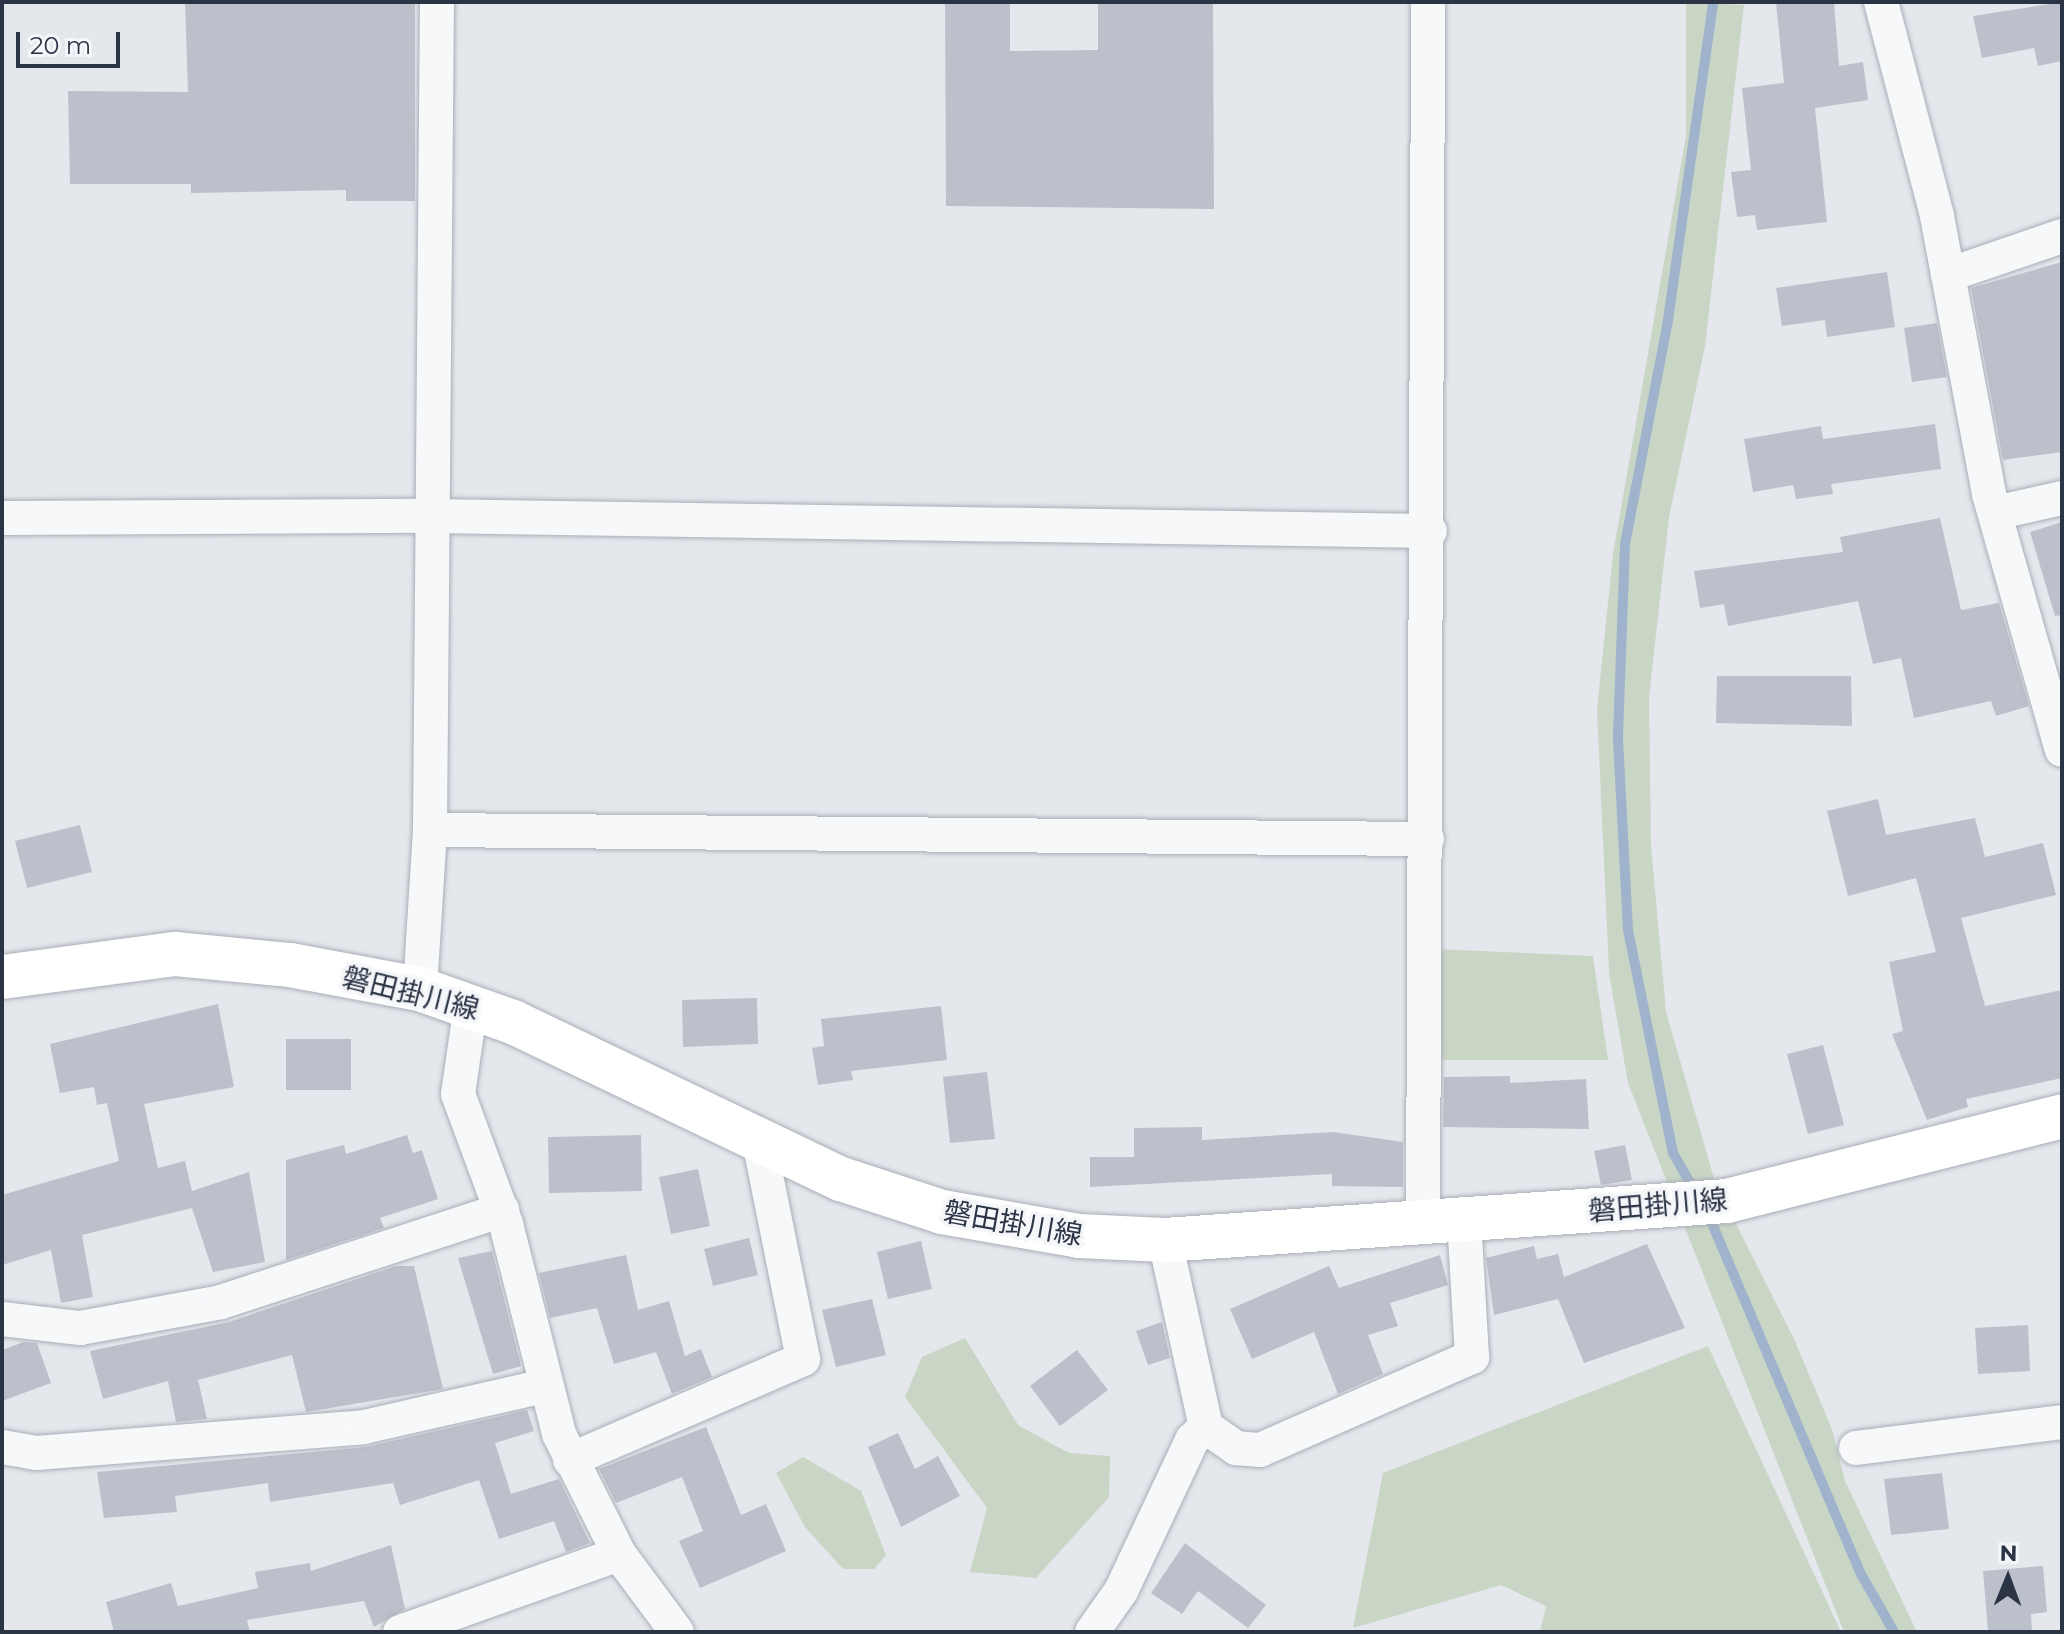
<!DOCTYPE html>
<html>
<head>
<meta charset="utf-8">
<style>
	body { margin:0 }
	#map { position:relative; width:2064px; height:1634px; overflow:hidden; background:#e4e7ec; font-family:Montserrat,"Noto Sans JP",sans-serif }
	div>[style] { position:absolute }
	.green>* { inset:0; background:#c9d6c5 }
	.stream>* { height:10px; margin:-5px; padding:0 5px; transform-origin:5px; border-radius:5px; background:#9fb4cc }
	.building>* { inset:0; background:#bbc0ca }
	.roads { filter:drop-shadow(0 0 2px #a9aeb7) drop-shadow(0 0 2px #a9aeb7) }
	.minor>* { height:34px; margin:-17px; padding:0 17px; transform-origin:17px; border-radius:17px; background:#f7f8fa }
	.major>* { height:44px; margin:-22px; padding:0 22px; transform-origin:22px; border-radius:22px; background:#fff }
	span { translate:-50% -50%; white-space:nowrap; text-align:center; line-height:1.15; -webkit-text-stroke:7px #f4f6f9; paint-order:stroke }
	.street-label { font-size:28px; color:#2b3445 }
	.frame { position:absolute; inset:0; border:4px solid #2b3445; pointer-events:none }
	.north { position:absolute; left:1968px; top:1538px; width:80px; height:80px; -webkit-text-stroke:6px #f4f6f9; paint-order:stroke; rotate:1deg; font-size:22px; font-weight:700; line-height:32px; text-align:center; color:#2b3445 }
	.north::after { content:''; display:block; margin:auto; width:28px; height:36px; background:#2b3445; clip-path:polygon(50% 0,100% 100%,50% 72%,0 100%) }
	.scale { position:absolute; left:16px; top:32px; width:104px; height:36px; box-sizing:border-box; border:4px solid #2b3445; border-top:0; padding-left:10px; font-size:24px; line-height:28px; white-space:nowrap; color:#2b3445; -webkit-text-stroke:6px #f4f6f9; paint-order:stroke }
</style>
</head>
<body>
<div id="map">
	<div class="green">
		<i style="clip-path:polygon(1686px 2px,1744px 5px,1705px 346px,1669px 517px,1649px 697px,1651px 846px,1666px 1012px,1715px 1182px,1794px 1339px,1832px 1429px,1845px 1481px,1917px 1632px,1844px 1632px,1628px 1083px,1609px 973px,1597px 710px,1613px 554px,1686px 136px)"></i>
		<i style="clip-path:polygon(1435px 949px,1593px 956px,1608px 1060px,1442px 1060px)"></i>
		<i style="clip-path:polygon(965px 1338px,1018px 1425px,1069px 1453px,1110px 1456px,1109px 1497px,1036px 1578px,970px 1572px,987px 1508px,905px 1397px,922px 1357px)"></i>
		<i style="clip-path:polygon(1708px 1346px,1841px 1632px,1540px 1632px,1546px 1606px,1501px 1585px,1353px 1628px,1383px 1473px)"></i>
		<i style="clip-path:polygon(803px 1457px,861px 1491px,886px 1555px,874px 1569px,843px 1569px,805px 1527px,776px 1473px)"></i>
	</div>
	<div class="stream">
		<i style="left:1696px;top:1193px;width:46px;rotate:-119.9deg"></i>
		<i style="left:1673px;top:1153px;width:227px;rotate:-101.4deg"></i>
		<i style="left:1628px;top:930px;width:194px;rotate:-93deg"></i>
		<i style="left:1618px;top:736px;width:192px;rotate:-87.9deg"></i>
		<i style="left:1625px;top:544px;width:228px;rotate:-79.1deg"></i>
		<i style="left:1668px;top:320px;width:321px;rotate:-81.9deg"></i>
		<i style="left:1708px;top:1214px;width:391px;rotate:67deg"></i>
		<i style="left:1861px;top:1574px;width:67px;rotate:60.4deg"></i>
	</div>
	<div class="building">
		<i style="clip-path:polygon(185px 2px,415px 2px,415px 201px,346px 201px,346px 190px,191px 193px,191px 184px,70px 184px,68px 91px,188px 92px)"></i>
		<i style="clip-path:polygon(945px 2px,1010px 2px,1010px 51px,1098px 50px,1098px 2px,1213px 2px,1214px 209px,946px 206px)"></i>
		<i style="clip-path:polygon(1776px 2px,1834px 2px,1839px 66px,1863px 62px,1868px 100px,1815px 108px,1827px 222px,1757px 230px,1755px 215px,1737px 217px,1731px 172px,1751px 170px,1742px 88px,1784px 83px)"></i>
		<i style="clip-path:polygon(2062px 2px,2062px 61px,2038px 66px,2034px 48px,1982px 58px,1973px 16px)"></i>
		<i style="clip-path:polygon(2062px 262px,2062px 452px,2003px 460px,1971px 288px)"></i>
		<i style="clip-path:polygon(1887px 272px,1895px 327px,1827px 337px,1825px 320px,1782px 326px,1776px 288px)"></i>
		<i style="clip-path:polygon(1937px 323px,1947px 377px,1912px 382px,1904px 328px)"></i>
		<i style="clip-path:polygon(1935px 424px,1941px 469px,1831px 484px,1833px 494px,1796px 499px,1793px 485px,1753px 492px,1744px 439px,1821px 426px,1823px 439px)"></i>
		<i style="clip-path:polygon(1940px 518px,1961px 610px,1999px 603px,2029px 706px,1996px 716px,1991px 701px,1914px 718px,1901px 658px,1873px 664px,1858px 601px,1728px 626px,1724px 604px,1700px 608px,1694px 571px,1843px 552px,1840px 537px)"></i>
		<i style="clip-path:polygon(2062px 522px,2062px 615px,2055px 616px,2030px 532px)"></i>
		<i style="clip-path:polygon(1717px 676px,1851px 676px,1852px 726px,1716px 723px)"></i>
		<i style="clip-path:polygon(1878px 799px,1886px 835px,1975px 818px,1985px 857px,2043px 843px,2056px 895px,1961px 918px,1985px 1006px,2062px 990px,2062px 1078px,1966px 1099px,1968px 1107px,1927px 1120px,1892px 1034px,1903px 1031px,1889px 962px,1936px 952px,1916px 878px,1848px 896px,1827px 811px)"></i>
		<i style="clip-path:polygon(80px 825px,92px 872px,27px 888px,15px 841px)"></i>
		<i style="clip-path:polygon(757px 998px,758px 1044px,683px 1047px,682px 1000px)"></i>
		<i style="clip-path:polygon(218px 1004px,234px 1087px,144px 1104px,158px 1168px,185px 1161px,192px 1191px,249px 1172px,265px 1262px,213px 1272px,192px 1208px,82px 1235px,93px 1297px,61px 1303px,51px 1250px,2px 1265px,2px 1195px,119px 1161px,107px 1103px,97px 1105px,94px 1087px,60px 1093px,50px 1044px)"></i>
		<i style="clip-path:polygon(941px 1006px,947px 1060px,851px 1071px,853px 1080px,818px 1085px,812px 1048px,824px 1046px,821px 1019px)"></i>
		<i style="clip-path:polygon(286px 1039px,351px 1039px,351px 1090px,286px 1090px)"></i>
		<i style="clip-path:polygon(1823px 1045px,1844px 1125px,1808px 1134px,1787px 1054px)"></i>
		<i style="clip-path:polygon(987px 1072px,995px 1139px,950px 1143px,943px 1077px)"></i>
		<i style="clip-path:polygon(1510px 1076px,1510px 1083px,1586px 1079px,1589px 1129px,1443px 1127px,1444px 1077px)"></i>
		<i style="clip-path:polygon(1202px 1127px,1202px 1140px,1333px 1132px,1403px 1142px,1403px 1187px,1332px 1186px,1332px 1174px,1090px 1187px,1090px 1157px,1134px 1157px,1134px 1128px)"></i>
		<i style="clip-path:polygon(407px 1135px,413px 1153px,422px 1150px,438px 1199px,380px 1218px,384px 1228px,286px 1260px,286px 1160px,344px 1145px,346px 1154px)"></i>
		<i style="clip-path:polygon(641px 1135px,642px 1191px,549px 1193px,548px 1137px)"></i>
		<i style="clip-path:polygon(1625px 1145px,1632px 1180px,1601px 1185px,1594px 1151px)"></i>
		<i style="clip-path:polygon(698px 1169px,710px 1226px,671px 1234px,659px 1177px)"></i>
		<i style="clip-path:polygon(749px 1238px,758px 1275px,713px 1286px,704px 1249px)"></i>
		<i style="clip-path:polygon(921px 1241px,932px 1289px,888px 1299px,877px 1252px)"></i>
		<i style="clip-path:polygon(1647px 1244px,1685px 1328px,1584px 1363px,1558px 1299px,1494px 1315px,1486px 1258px,1534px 1246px,1537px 1259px,1558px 1254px,1564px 1277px)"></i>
		<i style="clip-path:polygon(492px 1251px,521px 1366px,493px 1374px,458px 1258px)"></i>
		<i style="clip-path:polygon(626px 1255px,638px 1310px,669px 1301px,685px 1356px,701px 1349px,712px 1377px,672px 1394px,656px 1352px,614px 1364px,597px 1308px,550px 1318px,539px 1273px)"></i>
		<i style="clip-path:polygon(1440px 1255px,1448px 1285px,1390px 1303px,1398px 1326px,1368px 1335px,1383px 1374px,1338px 1394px,1314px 1332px,1252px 1359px,1230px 1309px,1329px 1266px,1339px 1288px)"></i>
		<i style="clip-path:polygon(396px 1266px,414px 1266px,443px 1389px,306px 1412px,292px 1355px,198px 1380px,207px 1419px,176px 1422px,168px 1381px,103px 1399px,90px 1351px,229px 1322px)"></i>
		<i style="clip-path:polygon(872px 1299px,886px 1355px,836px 1367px,822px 1310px)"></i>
		<i style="clip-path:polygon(1162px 1322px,1170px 1358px,1148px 1365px,1136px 1331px)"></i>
		<i style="clip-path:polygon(2028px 1325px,2030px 1371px,1978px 1374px,1975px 1328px)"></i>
		<i style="clip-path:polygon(24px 1342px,37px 1343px,51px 1383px,2px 1401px,2px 1350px)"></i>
		<i style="clip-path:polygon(1077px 1350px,1108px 1390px,1060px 1426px,1030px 1386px)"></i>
		<i style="clip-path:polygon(527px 1410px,534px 1431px,495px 1443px,511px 1494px,559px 1479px,590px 1543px,566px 1552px,554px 1521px,499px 1539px,479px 1480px,400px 1505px,393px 1483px,270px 1502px,268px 1483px,175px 1496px,177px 1512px,104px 1518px,97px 1472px,366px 1447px)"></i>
		<i style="clip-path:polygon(706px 1427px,741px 1515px,766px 1504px,786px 1551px,700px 1588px,679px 1541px,703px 1531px,682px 1477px,616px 1503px,599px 1469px)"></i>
		<i style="clip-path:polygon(898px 1433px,915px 1469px,938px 1456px,960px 1496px,901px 1527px,868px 1447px)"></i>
		<i style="clip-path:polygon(1942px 1473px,1949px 1529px,1891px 1535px,1884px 1479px)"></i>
		<i style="clip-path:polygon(1185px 1543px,1266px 1605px,1248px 1628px,1198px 1591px,1182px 1614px,1151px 1593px)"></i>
		<i style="clip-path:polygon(391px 1545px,405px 1609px,374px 1627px,364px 1601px,247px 1620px,250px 1632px,114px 1632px,106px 1602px,171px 1583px,178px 1606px,258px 1588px,255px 1572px,310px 1563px,311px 1571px)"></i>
		<i style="clip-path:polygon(2043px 1566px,2047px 1612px,2031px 1614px,2032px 1632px,1988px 1632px,1983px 1571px)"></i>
	</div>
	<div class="roads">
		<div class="minor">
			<i style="left:1881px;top:2px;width:221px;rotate:75.3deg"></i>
			<i style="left:1937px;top:216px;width:283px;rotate:79.4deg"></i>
			<i style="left:1989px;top:494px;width:266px;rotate:74.1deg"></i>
			<i style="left:1948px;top:275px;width:120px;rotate:-18.9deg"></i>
			<i style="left:1995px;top:513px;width:69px;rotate:-12.6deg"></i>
			<i style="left:2px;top:518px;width:428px;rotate:-0.3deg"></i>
			<i style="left:430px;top:516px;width:1000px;rotate:0.86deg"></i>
			<i style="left:430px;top:830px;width:997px;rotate:0.52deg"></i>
			<i style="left:420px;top:989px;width:159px;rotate:-86.4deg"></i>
			<i style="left:430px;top:830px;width:828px;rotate:-89.52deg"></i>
			<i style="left:471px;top:1005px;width:90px;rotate:98.3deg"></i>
			<i style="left:458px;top:1094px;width:139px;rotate:69.7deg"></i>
			<i style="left:506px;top:1224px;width:217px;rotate:75.8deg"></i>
			<i style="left:559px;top:1434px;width:134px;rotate:63.4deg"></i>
			<i style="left:619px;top:1554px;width:97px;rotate:53.4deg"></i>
			<i style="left:1423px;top:1221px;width:1219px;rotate:-89.76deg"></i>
			<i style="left:2px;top:1319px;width:79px;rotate:6.6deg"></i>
			<i style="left:80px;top:1328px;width:143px;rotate:-10.4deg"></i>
			<i style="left:221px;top:1302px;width:296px;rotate:-18.1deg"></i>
			<i style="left:1206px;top:1427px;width:37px;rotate:35deg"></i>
			<i style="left:1236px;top:1448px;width:24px;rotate:5deg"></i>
			<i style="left:1260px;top:1450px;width:232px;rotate:-23.7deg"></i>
			<i style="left:1472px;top:1357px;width:138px;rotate:-93.3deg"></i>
			<i style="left:2px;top:1447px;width:35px;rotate:10deg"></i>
			<i style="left:36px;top:1453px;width:329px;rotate:-4.5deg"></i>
			<i style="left:364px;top:1427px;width:185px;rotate:-12.8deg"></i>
			<i style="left:1856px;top:1448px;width:208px;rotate:-7.2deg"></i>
			<i style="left:570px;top:1460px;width:254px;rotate:-23.4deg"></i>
			<i style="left:803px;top:1359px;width:222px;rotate:-101.4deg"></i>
			<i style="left:400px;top:1632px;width:232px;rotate:-19.6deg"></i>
			<i style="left:1092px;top:1632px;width:50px;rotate:-54.7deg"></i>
			<i style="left:1121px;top:1591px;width:167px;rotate:-64.8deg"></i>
			<i style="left:1192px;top:1440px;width:19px;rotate:-43deg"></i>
			<i style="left:1206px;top:1427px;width:191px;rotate:-102.4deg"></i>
		</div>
		<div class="major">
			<i style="left:2px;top:977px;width:175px;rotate:-7.6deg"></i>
			<i style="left:175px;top:954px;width:116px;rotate:5.5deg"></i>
			<i style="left:290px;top:965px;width:132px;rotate:10.5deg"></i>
			<i style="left:420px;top:989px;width:99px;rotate:19.5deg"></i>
			<i style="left:513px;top:1022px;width:364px;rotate:25.6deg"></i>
			<i style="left:841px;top:1179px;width:106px;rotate:18.1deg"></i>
			<i style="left:942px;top:1212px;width:139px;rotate:9.9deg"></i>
			<i style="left:1079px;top:1236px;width:86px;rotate:2.7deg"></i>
			<i style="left:1165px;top:1240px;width:563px;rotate:-3.97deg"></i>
			<i style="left:1727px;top:1201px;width:346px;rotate:-14.2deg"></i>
		</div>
	</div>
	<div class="street-label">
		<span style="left:411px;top:993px;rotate:14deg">磐田掛川線</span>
		<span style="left:1658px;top:1205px;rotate:-5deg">磐田掛川線</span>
		<span style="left:1013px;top:1223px;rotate:10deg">磐田掛川線</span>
	</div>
	<div class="frame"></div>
	<div class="north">N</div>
	<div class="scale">20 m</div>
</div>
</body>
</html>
